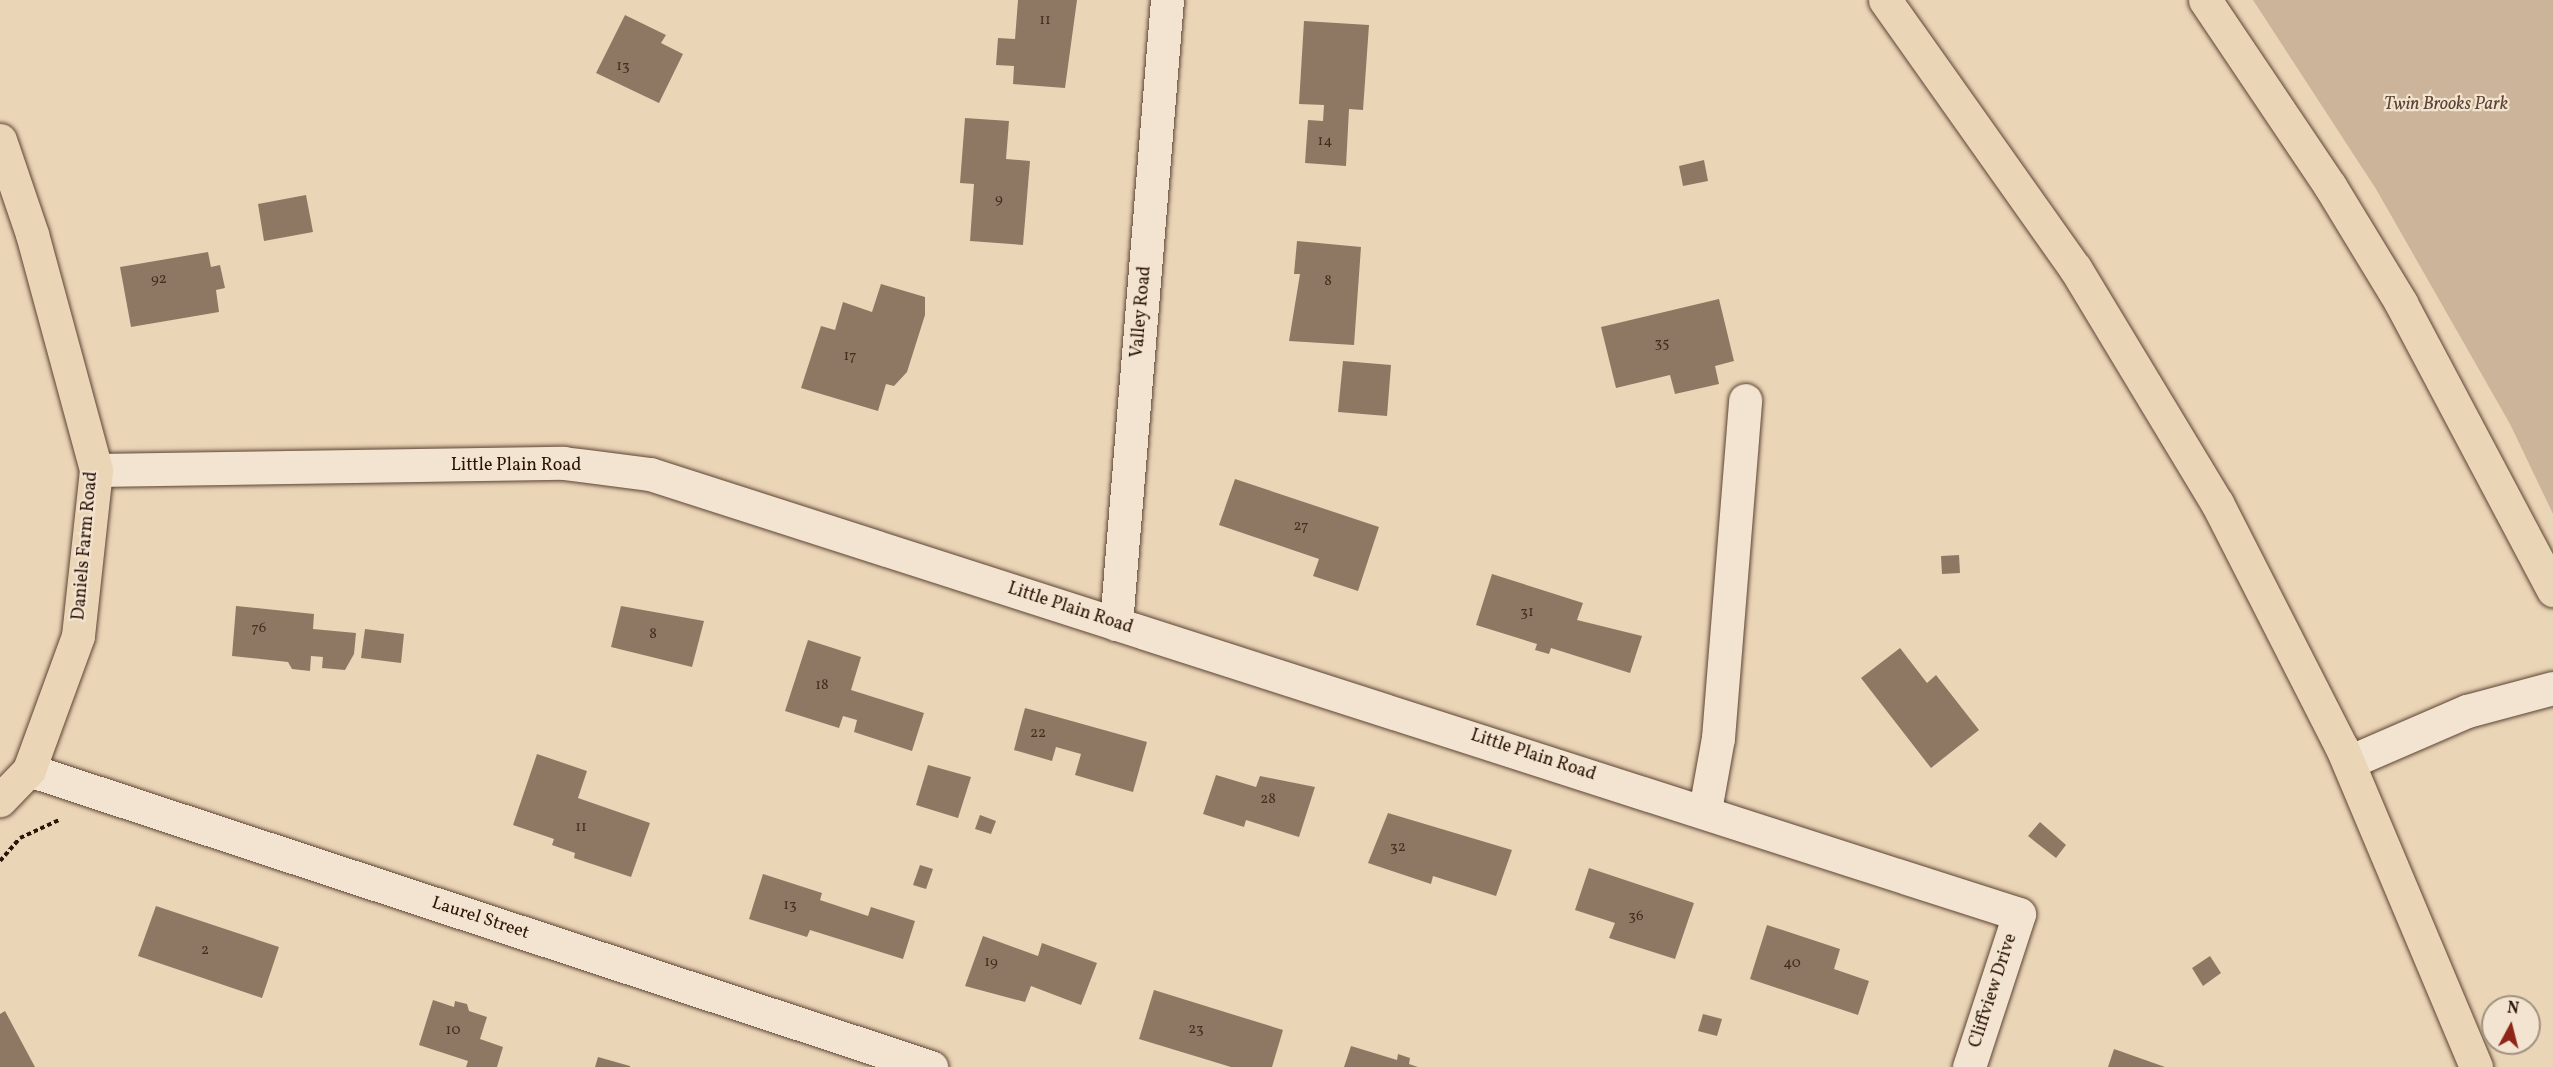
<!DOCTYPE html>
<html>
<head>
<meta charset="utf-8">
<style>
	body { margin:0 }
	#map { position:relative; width:2553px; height:1067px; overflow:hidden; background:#ebd5b7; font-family:Vollkorn,serif }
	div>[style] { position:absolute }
	.green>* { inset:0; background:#cbb499 }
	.building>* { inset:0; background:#8f7863 }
	.path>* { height:4px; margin-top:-2px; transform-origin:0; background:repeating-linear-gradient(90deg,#2c1408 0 4.5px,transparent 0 7.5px) }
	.roads { filter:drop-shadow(0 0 2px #5c4434) drop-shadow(0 0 2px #5c4434) }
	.minor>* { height:33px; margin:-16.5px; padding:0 16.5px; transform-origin:16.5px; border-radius:16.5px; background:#f2e4d0 }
	.major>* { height:33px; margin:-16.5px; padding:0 16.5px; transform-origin:16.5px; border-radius:16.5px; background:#ebd5b7 }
	.highway>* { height:33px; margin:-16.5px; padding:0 16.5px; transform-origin:16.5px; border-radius:16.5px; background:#ebd5b7 }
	span { translate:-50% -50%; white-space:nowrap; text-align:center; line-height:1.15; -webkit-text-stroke:4.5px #f2e4d0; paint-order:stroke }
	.number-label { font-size:15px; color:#452d1f }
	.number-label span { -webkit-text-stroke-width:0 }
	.park-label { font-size:18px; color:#5c4434; font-style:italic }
	.street-label { font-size:18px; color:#2c1408 }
	.north { position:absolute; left:2481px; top:995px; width:60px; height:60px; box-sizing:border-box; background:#f2e4d0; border:2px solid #a39180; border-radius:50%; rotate:7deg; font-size:16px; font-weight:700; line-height:24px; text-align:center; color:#2c1408 }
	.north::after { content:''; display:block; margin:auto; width:21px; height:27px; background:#8f2418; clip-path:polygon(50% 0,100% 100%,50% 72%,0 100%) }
</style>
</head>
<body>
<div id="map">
	<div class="green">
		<i style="clip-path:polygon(2253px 0,2553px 0,2553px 514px,2510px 424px,2376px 189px)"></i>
	</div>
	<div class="building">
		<i style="clip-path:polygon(1018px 0,1077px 0,1065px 88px,1013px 84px,1014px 66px,996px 65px,998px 38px,1015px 39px)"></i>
		<i style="clip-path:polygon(625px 15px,666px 35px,661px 43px,683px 54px,659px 103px,596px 73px)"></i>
		<i style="clip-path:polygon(1304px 21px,1369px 25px,1363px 110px,1349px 109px,1346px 166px,1305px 163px,1308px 120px,1323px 121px,1324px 105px,1299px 104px)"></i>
		<i style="clip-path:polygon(965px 118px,1009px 121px,1006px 159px,1030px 161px,1023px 245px,970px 241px,974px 184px,960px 183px)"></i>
		<i style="clip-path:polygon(1704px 160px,1708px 181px,1683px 186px,1679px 166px)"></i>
		<i style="clip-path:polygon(306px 195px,313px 232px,264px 241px,258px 204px)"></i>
		<i style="clip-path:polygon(1297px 241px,1361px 247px,1354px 345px,1289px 341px,1300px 274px,1294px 274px)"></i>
		<i style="clip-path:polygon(208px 252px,211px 267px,220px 265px,225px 288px,216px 290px,219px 312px,131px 327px,120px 267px)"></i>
		<i style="clip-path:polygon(881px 284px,925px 297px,925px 315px,907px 372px,894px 386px,886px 384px,878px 411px,801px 388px,821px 326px,835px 330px,843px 302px,872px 312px)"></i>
		<i style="clip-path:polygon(1719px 299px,1734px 361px,1715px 366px,1719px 384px,1675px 394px,1670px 375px,1616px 388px,1601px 327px)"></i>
		<i style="clip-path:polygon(1343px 361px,1391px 365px,1387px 416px,1338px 412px)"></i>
		<i style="clip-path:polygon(1235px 479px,1379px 527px,1358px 591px,1313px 576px,1319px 559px,1219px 525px)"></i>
		<i style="clip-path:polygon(1959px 555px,1960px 573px,1942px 574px,1941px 556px)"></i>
		<i style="clip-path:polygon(1492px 574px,1583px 603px,1577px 620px,1642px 636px,1630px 673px,1551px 648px,1549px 654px,1535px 650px,1537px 644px,1476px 625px)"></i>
		<i style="clip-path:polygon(236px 606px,314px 614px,313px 629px,356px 633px,354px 654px,345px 670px,322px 668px,323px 657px,311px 656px,310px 671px,292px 669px,288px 662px,232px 656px)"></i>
		<i style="clip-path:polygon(621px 606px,704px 621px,692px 667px,611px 647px)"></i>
		<i style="clip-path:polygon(365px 629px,404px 634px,401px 663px,361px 658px)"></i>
		<i style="clip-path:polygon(808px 640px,861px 657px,851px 690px,924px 713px,912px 751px,854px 732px,857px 720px,843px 716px,839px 728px,785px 711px)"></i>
		<i style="clip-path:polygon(1900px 648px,1927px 683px,1936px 675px,1979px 730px,1931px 768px,1861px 678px)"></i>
		<i style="clip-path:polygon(1025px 708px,1147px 742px,1133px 792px,1075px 775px,1081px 754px,1056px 747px,1052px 761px,1014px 750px)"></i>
		<i style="clip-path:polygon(537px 754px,587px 771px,578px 798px,650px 823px,631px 877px,574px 858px,575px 853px,552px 845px,554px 839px,513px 825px)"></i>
		<i style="clip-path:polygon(928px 765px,971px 777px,958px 818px,916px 805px)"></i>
		<i style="clip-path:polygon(1216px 775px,1256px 787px,1260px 776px,1315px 787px,1299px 837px,1246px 820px,1244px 827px,1203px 814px)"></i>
		<i style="clip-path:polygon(1388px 813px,1512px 850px,1496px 896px,1433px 876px,1431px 884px,1368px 863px)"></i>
		<i style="clip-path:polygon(980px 815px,996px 821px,991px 834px,975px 829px)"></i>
		<i style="clip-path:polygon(2040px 822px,2066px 845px,2056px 858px,2028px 836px)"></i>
		<i style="clip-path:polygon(920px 865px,933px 869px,926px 889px,913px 885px)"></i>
		<i style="clip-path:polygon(1589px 868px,1694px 903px,1675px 959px,1609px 938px,1615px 923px,1575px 910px)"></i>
		<i style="clip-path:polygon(763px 874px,822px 893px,820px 900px,868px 916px,871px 907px,915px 921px,903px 959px,810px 930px,807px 937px,749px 919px)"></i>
		<i style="clip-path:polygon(156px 906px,279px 947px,262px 998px,138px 956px)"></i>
		<i style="clip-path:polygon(1767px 925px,1840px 949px,1834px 969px,1869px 981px,1858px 1015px,1750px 979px)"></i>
		<i style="clip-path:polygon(983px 936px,1038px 956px,1042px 943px,1097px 963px,1081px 1005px,1031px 986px,1025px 1002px,965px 986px)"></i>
		<i style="clip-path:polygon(2210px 956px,2221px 973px,2203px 986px,2192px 968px)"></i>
		<i style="clip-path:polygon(1154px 990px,1283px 1030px,1272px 1067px,1231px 1067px,1139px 1039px)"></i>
		<i style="clip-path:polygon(433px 1000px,454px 1007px,455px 1001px,467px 1004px,469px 1011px,487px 1017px,480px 1039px,503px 1047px,497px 1067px,466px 1067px,468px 1061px,419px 1045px)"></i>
		<i style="clip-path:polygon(5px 1011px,35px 1067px,0 1067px,0 1014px)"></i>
		<i style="clip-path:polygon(1703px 1014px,1722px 1019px,1717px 1036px,1698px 1031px)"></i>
		<i style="clip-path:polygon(1351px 1046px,1397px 1060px,1398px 1054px,1410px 1058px,1409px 1064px,1418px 1067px,1344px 1067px)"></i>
		<i style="clip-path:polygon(2114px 1049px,2165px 1067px,2108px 1067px)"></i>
		<i style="clip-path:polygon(598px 1057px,630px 1066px,630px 1067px,595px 1067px)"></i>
	</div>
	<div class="path">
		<i style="left:0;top:861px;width:30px;rotate:-49deg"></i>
		<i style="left:20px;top:838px;width:43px;rotate:-24.8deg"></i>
	</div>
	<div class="roads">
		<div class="minor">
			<i style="left:96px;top:470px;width:467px;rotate:-0.9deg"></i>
			<i style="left:563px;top:463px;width:88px;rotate:7.2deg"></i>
			<i style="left:650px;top:474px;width:1438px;rotate:17.82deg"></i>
			<i style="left:2019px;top:914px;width:161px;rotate:108.1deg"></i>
			<i style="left:1116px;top:624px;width:626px;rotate:-85.33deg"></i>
			<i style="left:2349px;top:762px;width:129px;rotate:-23.4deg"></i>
			<i style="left:2467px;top:711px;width:89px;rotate:-15deg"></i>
			<i style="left:29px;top:770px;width:950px;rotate:18.23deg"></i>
			<i style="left:1705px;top:810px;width:73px;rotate:-79.8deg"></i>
			<i style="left:1718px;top:738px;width:339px;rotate:-85.4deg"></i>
		</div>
		<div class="major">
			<i style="left:0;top:140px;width:99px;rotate:71.2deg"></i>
			<i style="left:32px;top:234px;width:245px;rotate:74.8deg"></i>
			<i style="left:96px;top:470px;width:167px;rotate:96.2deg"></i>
			<i style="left:78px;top:636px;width:143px;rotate:110.1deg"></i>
			<i style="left:29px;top:770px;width:42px;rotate:134deg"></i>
		</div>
		<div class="highway">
			<i style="left:1885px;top:0;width:329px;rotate:54.7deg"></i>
			<i style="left:2075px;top:268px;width:275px;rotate:58.9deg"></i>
			<i style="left:2217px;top:503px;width:275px;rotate:63deg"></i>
			<i style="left:2342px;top:748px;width:346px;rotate:67.2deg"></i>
			<i style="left:2205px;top:0;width:224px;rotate:56.1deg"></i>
			<i style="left:2330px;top:186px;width:137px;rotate:58.7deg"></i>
			<i style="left:2401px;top:303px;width:325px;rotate:62.1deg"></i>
		</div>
	</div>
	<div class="number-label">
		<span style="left:1045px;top:21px">11</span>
		<span style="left:623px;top:67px">13</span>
		<span style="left:1325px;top:142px">14</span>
		<span style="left:999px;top:200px">9</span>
		<span style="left:159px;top:280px">92</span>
		<span style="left:1328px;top:282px">8</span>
		<span style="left:1662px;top:344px">35</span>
		<span style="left:850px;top:357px">17</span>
		<span style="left:1301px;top:527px">27</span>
		<span style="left:1527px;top:613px">31</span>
		<span style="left:259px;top:629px">76</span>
		<span style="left:653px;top:635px">8</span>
		<span style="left:822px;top:686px">18</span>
		<span style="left:1038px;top:734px">22</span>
		<span style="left:1268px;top:800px">28</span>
		<span style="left:581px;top:828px">11</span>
		<span style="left:1398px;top:848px">32</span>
		<span style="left:790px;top:906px">13</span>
		<span style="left:1636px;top:917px">36</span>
		<span style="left:205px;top:951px">2</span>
		<span style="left:991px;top:963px">19</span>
		<span style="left:1792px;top:964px">40</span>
		<span style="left:1196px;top:1030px">23</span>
		<span style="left:453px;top:1031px">10</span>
	</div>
	<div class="park-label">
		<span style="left:2446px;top:105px">Twin Brooks Park</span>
	</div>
	<div class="street-label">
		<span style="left:1142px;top:312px;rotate:-85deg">Valley Road</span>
		<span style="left:516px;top:466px">Little Plain Road</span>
		<span style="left:86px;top:546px;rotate:-85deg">Daniels Farm Road</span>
		<span style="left:1070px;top:609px;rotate:18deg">Little Plain Road</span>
		<span style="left:1533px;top:756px;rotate:18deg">Little Plain Road</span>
		<span style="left:480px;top:919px;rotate:18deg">Laurel Street</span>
		<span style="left:1994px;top:991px;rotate:-72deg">Cliffview Drive</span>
	</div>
	<div class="north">N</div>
</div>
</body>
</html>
